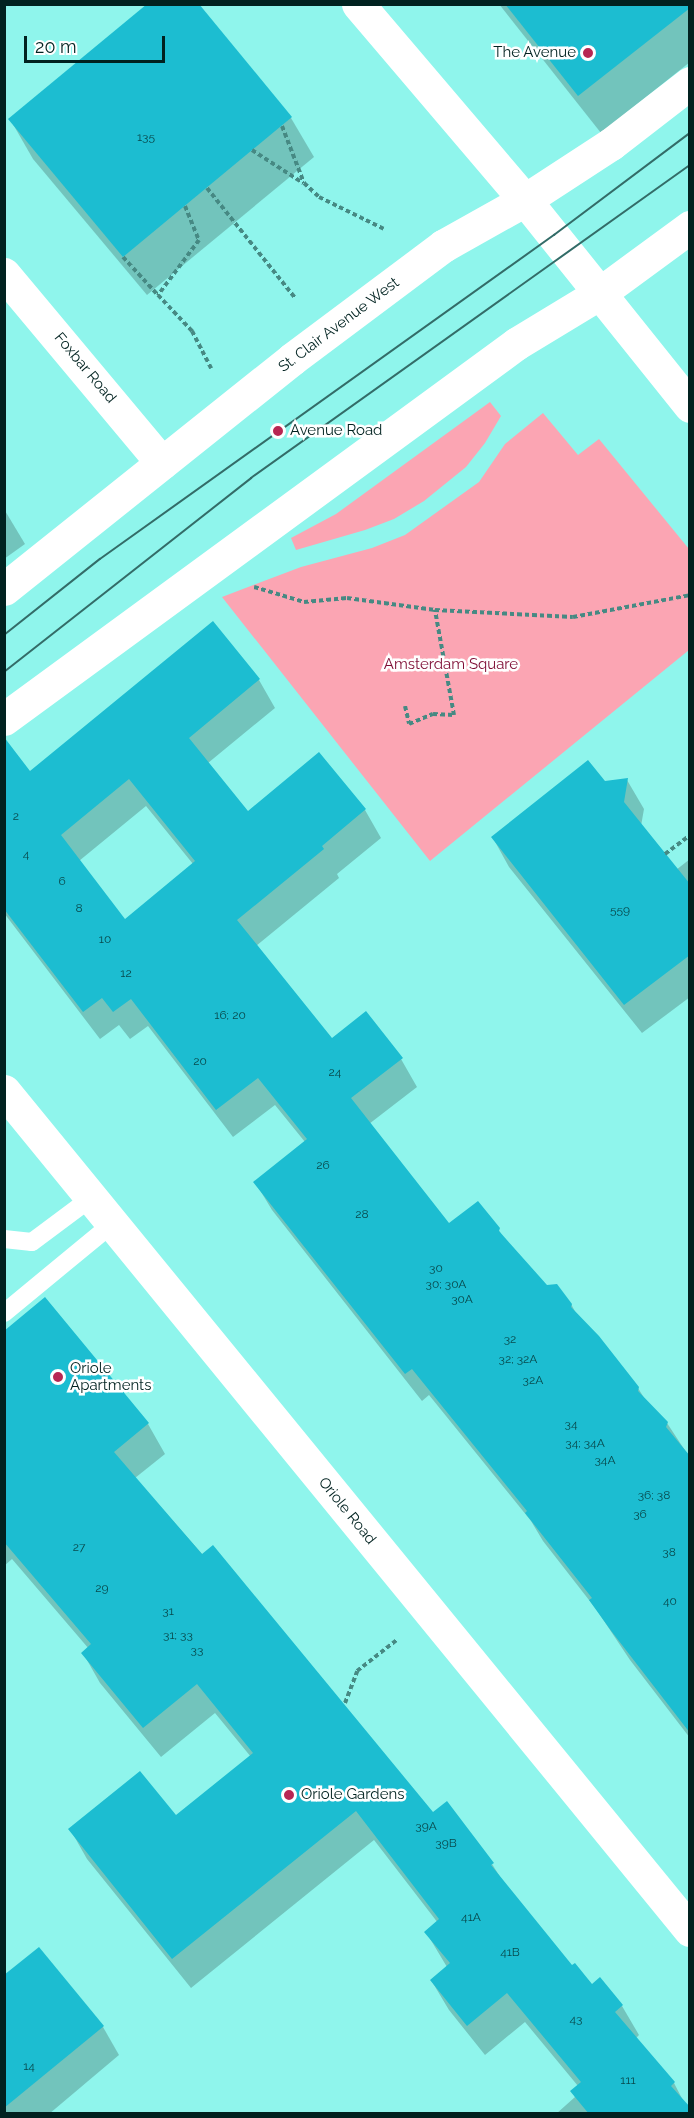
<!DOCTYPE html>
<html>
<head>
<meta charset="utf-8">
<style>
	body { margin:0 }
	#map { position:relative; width:694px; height:2118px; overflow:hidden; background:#8ff5ec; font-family:Raleway,sans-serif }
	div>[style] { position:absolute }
	.green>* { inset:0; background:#fba5b3 }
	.shadow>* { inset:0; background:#0003 }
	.building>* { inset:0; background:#1cbdd1 }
	.path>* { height:4px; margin-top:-2px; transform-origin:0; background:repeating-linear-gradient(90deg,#468983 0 4.5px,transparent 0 7.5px) }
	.service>* { height:18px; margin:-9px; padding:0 9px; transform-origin:9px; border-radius:9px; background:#fff }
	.minor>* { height:33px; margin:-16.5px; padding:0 16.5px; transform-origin:16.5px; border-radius:16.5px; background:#fff }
	.secondary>* { height:33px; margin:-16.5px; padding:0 16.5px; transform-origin:16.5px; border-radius:16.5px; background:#fff }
	.tram>* { height:1.5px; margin:-0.75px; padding:0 0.75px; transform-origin:0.75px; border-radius:0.75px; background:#336c68 }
	.dots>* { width:16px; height:16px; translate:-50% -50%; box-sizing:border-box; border:3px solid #fff; border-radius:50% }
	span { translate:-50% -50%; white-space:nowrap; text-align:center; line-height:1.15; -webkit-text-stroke:5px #fff; paint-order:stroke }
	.number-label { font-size:12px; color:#08494c }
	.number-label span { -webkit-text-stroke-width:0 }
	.poi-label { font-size:15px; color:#012220 }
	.right { translate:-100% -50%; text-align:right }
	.left { translate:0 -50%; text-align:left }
	.street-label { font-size:15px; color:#012220 }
	.park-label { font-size:15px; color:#7e0c34 }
	.frame { position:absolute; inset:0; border:6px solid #012220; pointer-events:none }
	.scale { position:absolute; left:24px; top:36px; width:141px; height:27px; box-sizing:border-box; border:3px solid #012220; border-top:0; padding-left:8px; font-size:18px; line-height:21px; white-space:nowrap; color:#012220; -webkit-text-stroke:4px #fff; paint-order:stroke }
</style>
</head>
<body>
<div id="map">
	<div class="green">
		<i style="clip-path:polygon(490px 402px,501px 416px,485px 443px,466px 467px,424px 501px,394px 519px,365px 530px,296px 550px,291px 538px,336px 514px)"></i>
		<i style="clip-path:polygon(543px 413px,578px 455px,599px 439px,689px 549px,689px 650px,430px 861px,222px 597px,301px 567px,372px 548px,405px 535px,479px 482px,505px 444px)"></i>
	</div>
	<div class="shadow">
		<i style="clip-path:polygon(197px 4px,291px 118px,314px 157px,147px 295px,33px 159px,10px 119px)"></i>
		<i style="clip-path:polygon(499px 4px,690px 4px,690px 62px,601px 133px)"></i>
		<i style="clip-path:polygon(4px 509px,25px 544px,4px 559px)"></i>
		<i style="clip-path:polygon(evenodd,213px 623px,259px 680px,275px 708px,208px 763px,248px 813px,319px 754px,365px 810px,381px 838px,337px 874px,339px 878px,256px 946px,332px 1040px,401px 1059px,417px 1087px,369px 1124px,449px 1225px,498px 1229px,505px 1240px,547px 1286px,571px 1304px,578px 1317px,638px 1388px,646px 1401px,667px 1423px,690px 1458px,690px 1738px,630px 1660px,596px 1609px,543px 1541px,531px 1521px,429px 1395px,422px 1401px,272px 1210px,255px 1182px,305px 1142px,275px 1105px,233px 1137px,148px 1026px,130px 1039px,119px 1025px,100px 1039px,4px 913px,4px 782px,30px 774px,213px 623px,146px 806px,193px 864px,124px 921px,79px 861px,146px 806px)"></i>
		<i style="clip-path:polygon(627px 780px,644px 809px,641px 826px,676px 870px,690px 859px,690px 997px,642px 1033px,509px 867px,493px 838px,604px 783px)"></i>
		<i style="clip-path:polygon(4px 1333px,148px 1424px,165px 1454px,135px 1478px,432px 1814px,492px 1864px,502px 1880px,572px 1967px,592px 1986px,622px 2006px,639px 2035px,636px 2038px,674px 2083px,690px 2114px,556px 2114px,575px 2097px,572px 2092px,578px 2086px,525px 2022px,485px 2055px,449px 2010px,431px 1980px,447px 1967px,426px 1932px,438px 1923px,374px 1840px,191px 1988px,87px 1859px,70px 1829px,176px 1817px,251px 1757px,215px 1713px,161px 1757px,100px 1683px,83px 1653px,89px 1649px,12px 1559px,4px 1566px)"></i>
		<i style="clip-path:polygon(39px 1949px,103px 2027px,119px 2055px,49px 2114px,4px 2114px,4px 1977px)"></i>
	</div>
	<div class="building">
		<i style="clip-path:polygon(147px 4px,199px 4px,292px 117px,123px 257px,8px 119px)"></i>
		<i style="clip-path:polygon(505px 4px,690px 4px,690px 8px,578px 96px)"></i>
		<i style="clip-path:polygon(evenodd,213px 621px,260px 679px,189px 738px,248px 811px,319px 752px,366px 809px,322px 846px,324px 849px,237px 920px,332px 1038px,366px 1011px,403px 1058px,351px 1098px,449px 1223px,478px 1201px,500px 1228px,499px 1231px,547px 1285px,557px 1284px,572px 1304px,571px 1307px,599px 1336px,639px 1387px,638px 1391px,668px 1422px,666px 1427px,690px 1456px,690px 1733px,612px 1632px,589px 1600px,592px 1598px,525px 1513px,527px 1511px,412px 1369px,405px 1374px,253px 1182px,307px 1139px,258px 1078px,216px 1110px,131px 999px,113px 1012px,102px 998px,83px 1012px,4px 909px,4px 737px,30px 771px,213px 621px,129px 779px,195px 861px,125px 919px,61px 835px,129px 779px)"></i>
		<i style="clip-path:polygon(588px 760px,605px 781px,628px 778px,624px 802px,690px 884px,690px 955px,624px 1005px,491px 837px)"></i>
		<i style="clip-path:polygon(45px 1297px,149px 1423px,114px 1452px,202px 1554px,213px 1545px,433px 1812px,447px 1801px,494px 1863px,491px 1865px,572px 1965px,575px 1963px,592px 1984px,600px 1977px,623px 2005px,615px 2012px,675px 2082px,671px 2086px,690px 2107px,690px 2114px,589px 2114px,570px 2091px,581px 2082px,507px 1993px,467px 2026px,430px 1980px,450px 1963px,424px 1932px,439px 1919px,356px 1811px,172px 1959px,68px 1829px,140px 1771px,176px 1815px,253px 1753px,197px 1684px,143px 1728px,81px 1653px,91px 1644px,4px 1542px,4px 1331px)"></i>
		<i style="clip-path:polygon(39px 1947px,104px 2026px,4px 2108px,4px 1975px)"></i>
	</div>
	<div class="path">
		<i style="left:282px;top:126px;width:61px;rotate:68.9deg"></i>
		<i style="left:304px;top:183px;width:21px;rotate:43deg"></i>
		<i style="left:319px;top:197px;width:72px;rotate:26.2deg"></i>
		<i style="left:252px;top:150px;width:61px;rotate:32.9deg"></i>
		<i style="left:207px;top:188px;width:142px;rotate:51.3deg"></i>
		<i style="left:185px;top:206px;width:37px;rotate:68deg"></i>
		<i style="left:199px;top:240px;width:69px;rotate:126.7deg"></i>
		<i style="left:158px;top:295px;width:50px;rotate:46.6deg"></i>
		<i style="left:192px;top:331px;width:42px;rotate:62.8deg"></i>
		<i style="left:123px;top:257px;width:52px;rotate:47.4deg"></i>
		<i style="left:254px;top:587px;width:52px;rotate:16.7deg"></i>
		<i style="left:304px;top:602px;width:43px;rotate:-5.3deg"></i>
		<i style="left:347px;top:598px;width:89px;rotate:7.8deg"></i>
		<i style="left:435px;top:610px;width:138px;rotate:2.9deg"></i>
		<i style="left:573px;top:617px;width:119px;rotate:-10.6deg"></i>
		<i style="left:405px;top:706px;width:18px;rotate:77deg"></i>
		<i style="left:409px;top:724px;width:26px;rotate:-23deg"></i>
		<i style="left:433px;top:714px;width:21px;rotate:3deg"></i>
		<i style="left:454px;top:715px;width:107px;rotate:-100.3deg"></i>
		<i style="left:665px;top:854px;width:31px;rotate:-37deg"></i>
		<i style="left:345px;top:1703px;width:34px;rotate:-69deg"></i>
		<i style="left:357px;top:1671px;width:52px;rotate:-38deg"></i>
	</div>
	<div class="service">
		<i style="left:4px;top:1239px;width:28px;rotate:6deg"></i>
		<i style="left:32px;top:1242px;width:74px;rotate:-36.7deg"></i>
		<i style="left:4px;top:1313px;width:140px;rotate:-39.5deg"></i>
	</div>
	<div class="minor">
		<i style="left:4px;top:274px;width:246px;rotate:50.1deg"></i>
		<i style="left:4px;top:1091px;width:1084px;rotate:50.73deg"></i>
	</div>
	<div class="secondary">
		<i style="left:358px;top:4px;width:257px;rotate:49.6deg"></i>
		<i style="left:525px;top:200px;width:264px;rotate:51.3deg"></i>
		<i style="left:4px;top:589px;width:369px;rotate:-38.6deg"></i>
		<i style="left:292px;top:359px;width:189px;rotate:-36.8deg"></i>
		<i style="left:443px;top:246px;width:94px;rotate:-29.3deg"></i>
		<i style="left:525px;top:200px;width:103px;rotate:-33.1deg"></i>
		<i style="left:611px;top:144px;width:100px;rotate:-37.7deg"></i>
		<i style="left:4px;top:719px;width:635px;rotate:-36.22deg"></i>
		<i style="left:516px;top:344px;width:98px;rotate:-31.3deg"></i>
		<i style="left:600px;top:293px;width:112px;rotate:-36.3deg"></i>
	</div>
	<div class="tram">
		<i style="left:4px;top:635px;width:122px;rotate:-38.4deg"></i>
		<i style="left:100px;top:559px;width:558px;rotate:-35.51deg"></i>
		<i style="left:554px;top:235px;width:170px;rotate:-36.9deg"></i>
		<i style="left:4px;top:672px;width:314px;rotate:-38.1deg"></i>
		<i style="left:251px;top:478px;width:539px;rotate:-35.49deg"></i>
	</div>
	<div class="dots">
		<i style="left:588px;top:53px;background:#b72753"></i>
		<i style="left:278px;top:431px;background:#b72753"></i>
		<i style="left:58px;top:1377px;background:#b72753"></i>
		<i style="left:289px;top:1795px;background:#b72753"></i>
	</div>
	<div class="number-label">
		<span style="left:146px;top:138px">135</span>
		<span style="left:16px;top:817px">2</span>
		<span style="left:26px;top:855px">4</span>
		<span style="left:62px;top:882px">6</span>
		<span style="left:79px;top:909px">8</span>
		<span style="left:620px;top:911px">559</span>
		<span style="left:105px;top:940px">10</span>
		<span style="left:126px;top:974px">12</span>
		<span style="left:230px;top:1016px">16; 20</span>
		<span style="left:200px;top:1062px">20</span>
		<span style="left:335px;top:1073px">24</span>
		<span style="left:323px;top:1166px">26</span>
		<span style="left:362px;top:1215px">28</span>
		<span style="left:436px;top:1269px">30</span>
		<span style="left:446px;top:1285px">30; 30A</span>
		<span style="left:462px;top:1300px">30A</span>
		<span style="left:510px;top:1340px">32</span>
		<span style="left:518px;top:1360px">32; 32A</span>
		<span style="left:533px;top:1381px">32A</span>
		<span style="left:571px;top:1425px">34</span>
		<span style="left:585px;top:1444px">34; 34A</span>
		<span style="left:605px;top:1461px">34A</span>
		<span style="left:654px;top:1496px">36; 38</span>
		<span style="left:640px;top:1515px">36</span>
		<span style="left:79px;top:1548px">27</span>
		<span style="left:669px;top:1553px">38</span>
		<span style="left:102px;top:1589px">29</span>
		<span style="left:670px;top:1602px">40</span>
		<span style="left:168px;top:1612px">31</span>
		<span style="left:178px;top:1636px">31; 33</span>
		<span style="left:197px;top:1651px">33</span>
		<span style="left:426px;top:1827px">39A</span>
		<span style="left:446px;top:1844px">39B</span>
		<span style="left:471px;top:1918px">41A</span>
		<span style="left:510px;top:1953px">41B</span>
		<span style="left:576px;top:2020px">43</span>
		<span style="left:29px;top:2067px">14</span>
		<span style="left:628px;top:2081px">111</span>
	</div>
	<div class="poi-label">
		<span class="right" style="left:576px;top:53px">The Avenue</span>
		<span class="left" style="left:290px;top:431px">Avenue Road</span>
		<span class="left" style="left:70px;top:1377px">Oriole<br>Apartments</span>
		<span class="left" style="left:301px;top:1795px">Oriole Gardens</span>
	</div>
	<div class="street-label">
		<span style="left:339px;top:325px;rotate:-37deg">St. Clair Avenue West</span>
		<span style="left:85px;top:368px;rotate:50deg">Foxbar Road</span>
		<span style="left:347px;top:1511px;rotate:51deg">Oriole Road</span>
	</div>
	<div class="park-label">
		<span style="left:451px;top:665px">Amsterdam Square</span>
	</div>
	<div class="frame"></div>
	<div class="scale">20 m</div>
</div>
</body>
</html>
